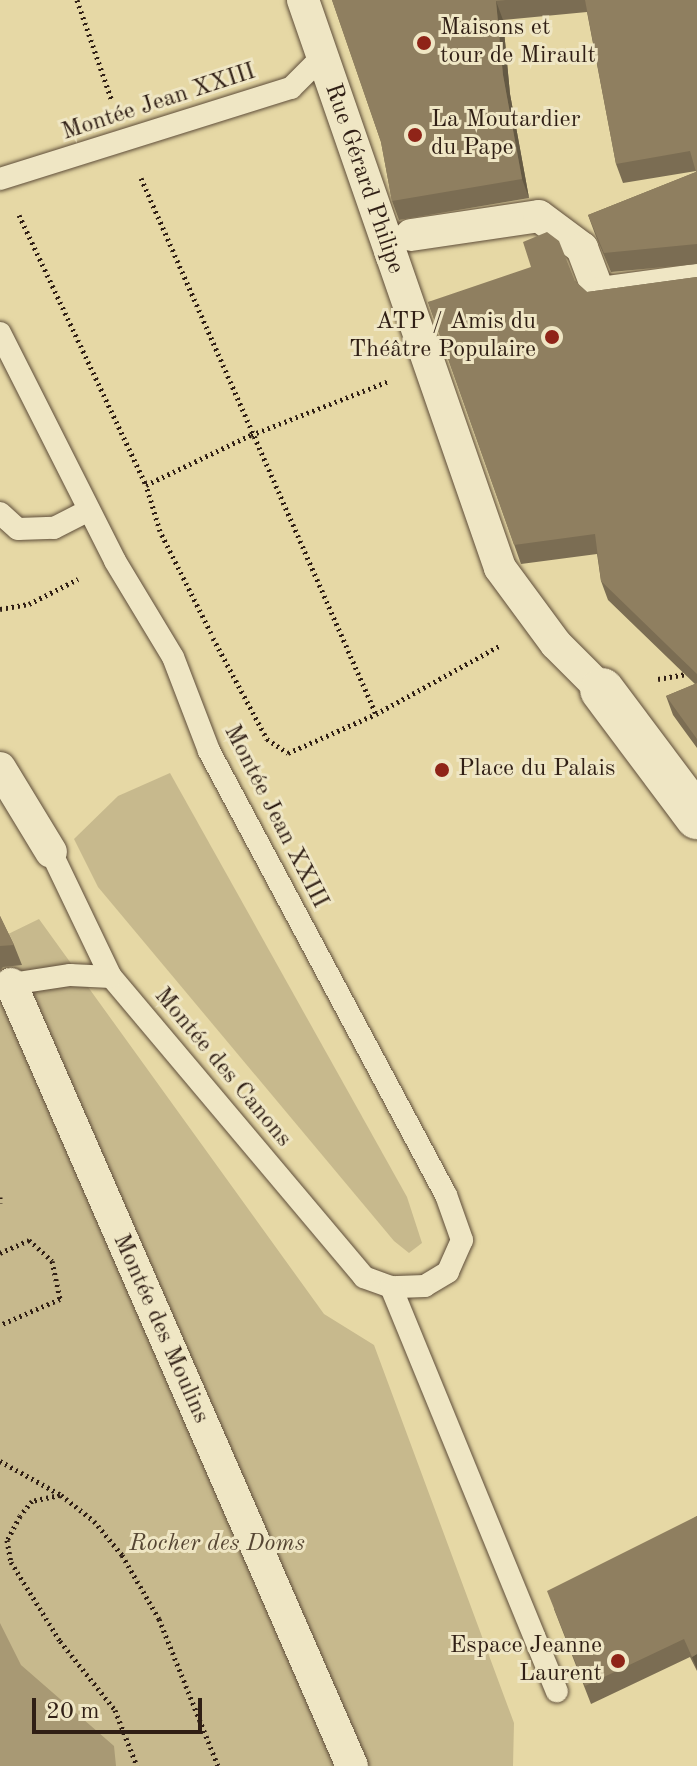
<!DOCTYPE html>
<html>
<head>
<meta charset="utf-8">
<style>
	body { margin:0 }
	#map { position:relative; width:697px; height:1766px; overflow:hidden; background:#e6d8a5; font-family:"Old Standard TT",serif }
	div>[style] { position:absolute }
	.green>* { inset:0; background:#c7b98d }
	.water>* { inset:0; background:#a89974 }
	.path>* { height:5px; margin-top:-2.5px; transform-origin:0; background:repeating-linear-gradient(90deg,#301f15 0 2px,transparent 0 6px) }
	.roads { filter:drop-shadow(0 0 2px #5e4d39) drop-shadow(0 0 2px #5e4d39) }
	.service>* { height:22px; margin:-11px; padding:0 11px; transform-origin:11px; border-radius:11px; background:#efe6c4 }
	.pedestrian>* { height:32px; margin:-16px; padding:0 16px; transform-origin:16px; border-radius:16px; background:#efe6c4 }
	.minor>* { height:44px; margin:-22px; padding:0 22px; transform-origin:22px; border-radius:22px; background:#efe6c4 }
	.wall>* { inset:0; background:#7b6d53 }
	.shaded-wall>* { inset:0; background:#645943 }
	.building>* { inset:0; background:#8f7f60 }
	.dots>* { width:22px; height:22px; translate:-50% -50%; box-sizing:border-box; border:4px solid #efe6c4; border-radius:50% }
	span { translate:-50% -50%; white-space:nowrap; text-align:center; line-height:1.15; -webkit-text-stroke:6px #efe6c4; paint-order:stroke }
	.poi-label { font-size:24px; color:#301f15 }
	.left { translate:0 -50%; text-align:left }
	.right { translate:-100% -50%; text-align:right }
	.street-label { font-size:24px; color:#301f15 }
	.park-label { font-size:24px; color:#564633; font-style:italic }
	.scale { position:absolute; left:32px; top:1698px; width:170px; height:36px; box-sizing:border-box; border:4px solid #301f15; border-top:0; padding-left:10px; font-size:24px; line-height:28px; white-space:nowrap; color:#301f15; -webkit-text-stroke:6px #efe6c4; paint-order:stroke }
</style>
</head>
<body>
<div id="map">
	<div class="green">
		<i style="clip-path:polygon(170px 773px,407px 1197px,422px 1243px,409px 1253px,394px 1241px,98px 887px,74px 839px,118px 796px)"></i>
		<i style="clip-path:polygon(39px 919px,324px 1314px,374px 1345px,514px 1723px,513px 1766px,0 1766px,0 938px)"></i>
	</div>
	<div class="water">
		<i style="clip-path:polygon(0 1623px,21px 1665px,114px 1746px,116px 1766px,0 1766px)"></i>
	</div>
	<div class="path">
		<i style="left:77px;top:0;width:107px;rotate:70.9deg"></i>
		<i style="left:141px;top:178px;width:585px;rotate:66.33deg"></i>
		<i style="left:19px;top:215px;width:298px;rotate:64.8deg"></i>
		<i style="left:0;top:609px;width:29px;rotate:-10deg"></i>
		<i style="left:29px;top:604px;width:55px;rotate:-27deg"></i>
		<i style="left:211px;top:633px;width:114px;rotate:-116.6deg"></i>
		<i style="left:160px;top:531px;width:48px;rotate:-106.9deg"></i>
		<i style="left:146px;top:485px;width:116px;rotate:-25.5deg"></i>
		<i style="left:251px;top:435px;width:148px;rotate:-21.4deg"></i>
		<i style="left:213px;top:638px;width:115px;rotate:61.9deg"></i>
		<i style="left:267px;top:739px;width:25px;rotate:34deg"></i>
		<i style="left:288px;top:753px;width:96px;rotate:-23.9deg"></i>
		<i style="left:376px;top:714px;width:143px;rotate:-28.9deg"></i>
		<i style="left:658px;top:679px;width:40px;rotate:-10deg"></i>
		<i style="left:0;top:1197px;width:6px;rotate:90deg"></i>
		<i style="left:0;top:1253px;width:32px;rotate:-24deg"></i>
		<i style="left:29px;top:1240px;width:31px;rotate:42deg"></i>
		<i style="left:52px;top:1261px;width:39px;rotate:78deg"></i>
		<i style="left:60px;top:1299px;width:65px;rotate:156.6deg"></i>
		<i style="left:0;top:1461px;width:70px;rotate:29.1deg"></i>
		<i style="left:61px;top:1495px;width:42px;rotate:38.2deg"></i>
		<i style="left:94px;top:1521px;width:44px;rotate:50.5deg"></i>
		<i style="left:122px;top:1555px;width:74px;rotate:60deg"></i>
		<i style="left:159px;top:1619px;width:158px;rotate:68.1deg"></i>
		<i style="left:60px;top:1495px;width:29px;rotate:168deg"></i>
		<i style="left:32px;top:1501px;width:19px;rotate:129deg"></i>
		<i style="left:20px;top:1516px;width:27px;rotate:118deg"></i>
		<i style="left:7px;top:1540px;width:22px;rotate:80deg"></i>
		<i style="left:11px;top:1562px;width:93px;rotate:58.2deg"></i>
		<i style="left:60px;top:1641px;width:88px;rotate:51.4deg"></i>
		<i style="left:115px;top:1710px;width:60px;rotate:68.6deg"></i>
	</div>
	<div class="roads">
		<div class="service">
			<i style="left:0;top:179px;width:305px;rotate:-17.4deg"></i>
			<i style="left:291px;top:88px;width:44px;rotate:-45deg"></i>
			<i style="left:0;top:333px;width:255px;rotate:63.2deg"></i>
			<i style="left:115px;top:561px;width:112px;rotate:58.9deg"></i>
			<i style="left:173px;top:657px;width:101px;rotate:69deg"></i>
			<i style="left:209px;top:751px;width:503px;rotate:61.91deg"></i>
			<i style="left:446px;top:1195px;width:48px;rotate:70.4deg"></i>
			<i style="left:462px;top:1240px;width:35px;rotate:114deg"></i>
			<i style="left:448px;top:1272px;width:27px;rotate:149deg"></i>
			<i style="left:425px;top:1286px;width:34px;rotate:178deg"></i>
			<i style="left:391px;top:1287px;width:29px;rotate:-160deg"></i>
			<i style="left:364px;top:1277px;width:392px;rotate:-130.1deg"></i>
			<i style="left:111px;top:977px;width:139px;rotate:-115.6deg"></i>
			<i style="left:0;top:513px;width:24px;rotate:42deg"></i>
			<i style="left:18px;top:529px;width:36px;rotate:-2deg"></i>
			<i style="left:54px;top:528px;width:39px;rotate:-27deg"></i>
			<i style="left:11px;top:984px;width:60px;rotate:-8.7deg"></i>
			<i style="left:70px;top:975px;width:41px;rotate:2.8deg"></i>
			<i style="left:391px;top:1287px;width:437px;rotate:67.7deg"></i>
		</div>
		<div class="pedestrian">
			<i style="left:303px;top:0;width:601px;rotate:70.87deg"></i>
			<i style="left:500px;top:568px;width:94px;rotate:53.6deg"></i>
			<i style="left:556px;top:644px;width:65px;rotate:45deg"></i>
			<i style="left:411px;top:235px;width:129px;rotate:-8.4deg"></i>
			<i style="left:539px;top:216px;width:54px;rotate:36.7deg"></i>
			<i style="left:582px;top:248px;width:48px;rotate:69.3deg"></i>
			<i style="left:599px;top:293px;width:99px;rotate:-7.6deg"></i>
			<i style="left:0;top:768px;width:98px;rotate:58.7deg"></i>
			<i style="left:11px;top:984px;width:853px;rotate:66.44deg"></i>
		</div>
		<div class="minor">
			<i style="left:602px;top:690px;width:159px;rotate:53.2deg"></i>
		</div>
	</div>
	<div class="wall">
		<i style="clip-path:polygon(332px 0,697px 0,697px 264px,611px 272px,595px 234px,588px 215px,696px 172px,696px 171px,623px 183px,616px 164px,587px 12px,503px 20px,510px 94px,529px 198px,399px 220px,392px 201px,381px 142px)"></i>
		<i style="clip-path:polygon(697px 277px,697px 748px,673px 715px,666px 696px,695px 684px,608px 600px,601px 581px,597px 554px,521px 564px,428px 302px,575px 281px,587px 292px)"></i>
		<i style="clip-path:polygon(0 916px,14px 945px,22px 965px,3px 967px,0 971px)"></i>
		<i style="clip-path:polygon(697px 1516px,697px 1671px,690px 1657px,591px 1704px,554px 1609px)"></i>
	</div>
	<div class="shaded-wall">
		<i style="clip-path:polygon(496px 1px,503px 20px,510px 94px,529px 198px,522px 179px,503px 75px)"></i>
		<i style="clip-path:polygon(697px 1654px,697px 1669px,692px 1657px)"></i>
	</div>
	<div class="building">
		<i style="clip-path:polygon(332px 0,506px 0,496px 1px,503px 75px,522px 179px,392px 201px,381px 142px)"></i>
		<i style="clip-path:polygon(585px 0,697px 0,697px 244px,604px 253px,588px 215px,696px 172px,690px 151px,616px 164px)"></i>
		<i style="clip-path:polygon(547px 232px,559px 241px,575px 281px,587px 292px,697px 277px,697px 674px,601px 581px,595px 534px,514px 545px,428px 302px,531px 267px,523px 242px)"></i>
		<i style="clip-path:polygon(697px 683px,697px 739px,666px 696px)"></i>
		<i style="clip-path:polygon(0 916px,14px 945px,0 946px)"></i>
		<i style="clip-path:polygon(697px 1516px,697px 1654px,692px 1657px,684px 1639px,585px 1686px,547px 1591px)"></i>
	</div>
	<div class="dots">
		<i style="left:424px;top:43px;background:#8f2418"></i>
		<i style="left:415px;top:135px;background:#8f2418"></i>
		<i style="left:552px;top:337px;background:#8f2418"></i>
		<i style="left:442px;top:770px;background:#8f2418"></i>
		<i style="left:618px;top:1661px;background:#8f2418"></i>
	</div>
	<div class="poi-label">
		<span class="left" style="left:440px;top:43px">Maisons et<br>tour de Mirault</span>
		<span class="left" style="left:431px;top:135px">La Moutardier<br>du Pape</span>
		<span class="right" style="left:536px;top:337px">ATP / Amis du<br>Théâtre Populaire</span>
		<span class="left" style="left:458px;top:770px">Place du Palais</span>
		<span class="right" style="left:602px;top:1661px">Espace Jeanne<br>Laurent</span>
	</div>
	<div class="street-label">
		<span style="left:159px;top:103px;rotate:-18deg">Montée Jean XXIII</span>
		<span style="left:363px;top:179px;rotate:71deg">Rue Gérard Philipe</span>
		<span style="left:275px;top:817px;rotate:63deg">Montée Jean XXIII</span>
		<span style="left:222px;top:1068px;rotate:50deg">Montée des Canons</span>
		<span style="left:160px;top:1329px;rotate:66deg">Montée des Moulins</span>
	</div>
	<div class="park-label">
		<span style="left:217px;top:1545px">Rocher des Doms</span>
	</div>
	<div class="scale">20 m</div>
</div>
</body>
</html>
